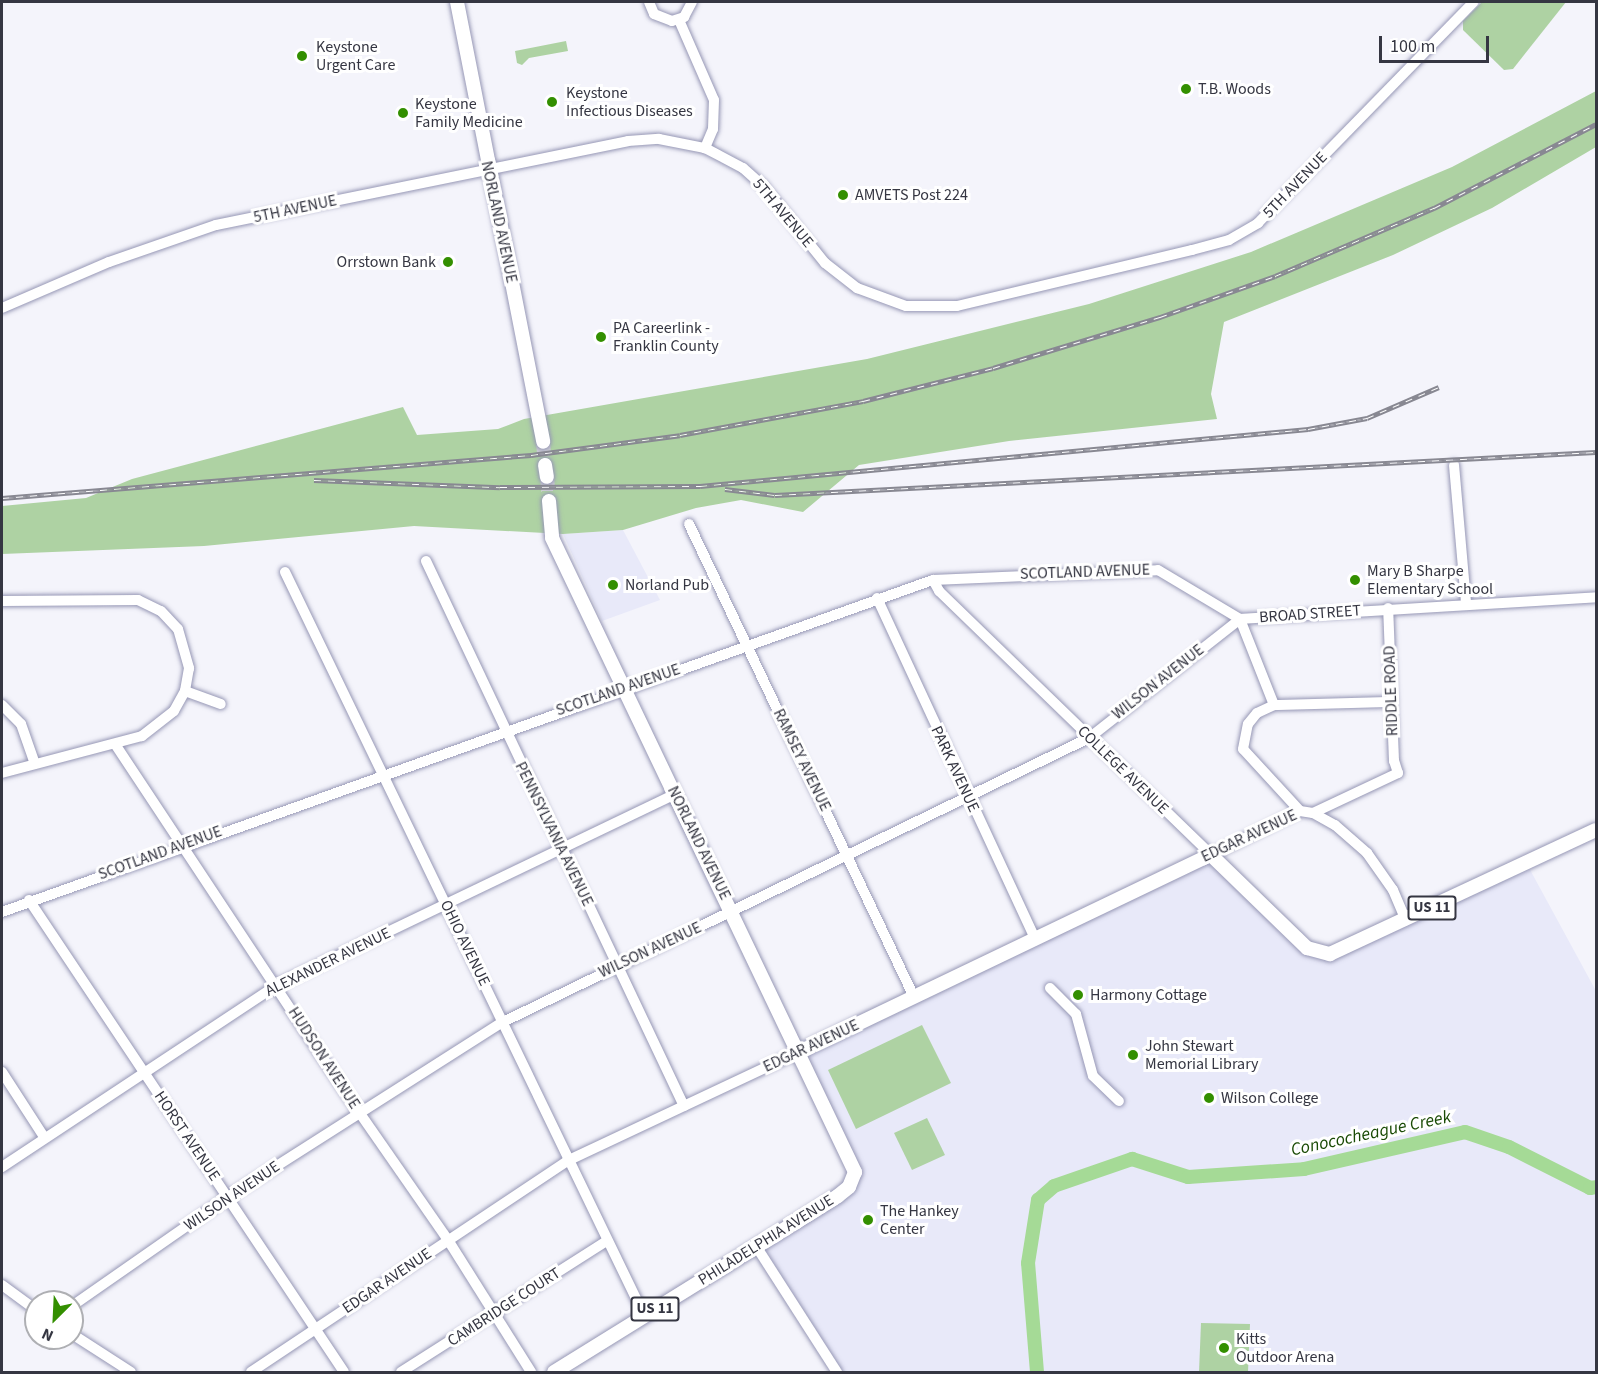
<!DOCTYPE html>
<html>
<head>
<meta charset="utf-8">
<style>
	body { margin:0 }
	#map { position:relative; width:1598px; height:1374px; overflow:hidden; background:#f4f4fb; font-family:"Source Sans 3",sans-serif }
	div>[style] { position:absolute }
	.built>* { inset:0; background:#e8e9f9 }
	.green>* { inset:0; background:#aed2a3 }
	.river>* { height:14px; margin:-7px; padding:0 7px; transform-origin:7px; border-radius:7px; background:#a5da96 }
	.major-tunnel>* { height:14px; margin-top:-7px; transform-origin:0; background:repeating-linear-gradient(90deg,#ceced6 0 14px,transparent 0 21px) }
	.roads { filter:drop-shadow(0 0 2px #9697b5) drop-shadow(0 0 2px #9697b5) }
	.minor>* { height:10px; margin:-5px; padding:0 5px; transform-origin:5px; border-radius:5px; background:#fff }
	.major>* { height:14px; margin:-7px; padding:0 7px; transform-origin:7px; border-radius:7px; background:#fff }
	.rail>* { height:4.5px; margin-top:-2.25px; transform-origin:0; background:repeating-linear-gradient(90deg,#fff 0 7px,#888892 0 14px); box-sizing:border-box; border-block:2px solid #888892 }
	.dots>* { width:16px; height:16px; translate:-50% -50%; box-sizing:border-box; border:3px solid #fff; border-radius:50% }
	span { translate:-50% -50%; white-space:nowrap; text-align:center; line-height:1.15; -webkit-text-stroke:6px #fff; paint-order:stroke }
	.shield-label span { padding:2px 4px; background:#fff; border:2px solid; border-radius:4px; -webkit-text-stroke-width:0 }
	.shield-label { font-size:15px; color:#353642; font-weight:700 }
	.poi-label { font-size:16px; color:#353642 }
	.left { translate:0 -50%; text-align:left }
	.right { translate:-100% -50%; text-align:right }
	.street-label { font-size:16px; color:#353642 }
	.water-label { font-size:18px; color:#194a05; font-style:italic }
	.frame { position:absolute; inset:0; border:3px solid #353642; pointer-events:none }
	.north { position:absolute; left:24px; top:1290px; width:60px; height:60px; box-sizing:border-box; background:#fff; border:2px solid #aeafb3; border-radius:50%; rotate:204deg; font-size:16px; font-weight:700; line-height:24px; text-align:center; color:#353642 }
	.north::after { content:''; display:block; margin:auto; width:21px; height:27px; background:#338f00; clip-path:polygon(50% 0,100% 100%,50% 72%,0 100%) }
	.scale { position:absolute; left:1379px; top:36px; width:110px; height:27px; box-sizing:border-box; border:3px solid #353642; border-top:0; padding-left:8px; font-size:18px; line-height:21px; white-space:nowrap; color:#353642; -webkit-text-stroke:4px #fff; paint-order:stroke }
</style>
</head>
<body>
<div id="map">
	<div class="built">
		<i style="clip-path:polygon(623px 530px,660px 600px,602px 621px,563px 534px)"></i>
		<i style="clip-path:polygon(1211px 855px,1302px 944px,1325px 954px,1528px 866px,1596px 991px,1596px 1372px,837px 1372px,756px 1246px,853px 1182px,799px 1052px)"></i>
	</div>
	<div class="green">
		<i style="clip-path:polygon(1482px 2px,1566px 2px,1513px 69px,1504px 70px,1463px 30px,1463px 21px)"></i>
		<i style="clip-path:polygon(566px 41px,568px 51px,529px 58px,522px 65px,517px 63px,515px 51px)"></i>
		<i style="clip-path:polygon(1596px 91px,1596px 147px,1492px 208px,1393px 255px,1224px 322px,1211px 394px,1217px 419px,1009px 441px,859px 465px,803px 512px,741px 500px,696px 508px,623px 530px,563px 534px,414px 526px,204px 546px,2px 554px,2px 506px,86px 498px,132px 479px,403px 407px,417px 435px,498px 429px,524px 419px,867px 359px,1089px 304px,1251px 252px,1452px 167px)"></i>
		<i style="clip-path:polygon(922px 1025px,951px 1083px,856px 1129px,828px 1070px)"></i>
		<i style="clip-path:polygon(927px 1118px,945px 1155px,912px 1170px,894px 1133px)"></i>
		<i style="clip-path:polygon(1201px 1323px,1250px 1324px,1248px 1372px,1199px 1372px)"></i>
	</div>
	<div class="river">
		<i style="left:1037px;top:1372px;width:109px;rotate:-94.7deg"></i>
		<i style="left:1028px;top:1263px;width:64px;rotate:-81deg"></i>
		<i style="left:1038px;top:1200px;width:21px;rotate:-41deg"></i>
		<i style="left:1054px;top:1186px;width:83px;rotate:-19.1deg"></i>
		<i style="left:1132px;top:1159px;width:59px;rotate:17.8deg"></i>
		<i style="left:1188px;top:1177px;width:116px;rotate:-3.9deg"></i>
		<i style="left:1304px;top:1169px;width:165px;rotate:-12.9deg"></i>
		<i style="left:1465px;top:1132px;width:46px;rotate:18.8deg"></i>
		<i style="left:1509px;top:1147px;width:91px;rotate:26.8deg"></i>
		<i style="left:1590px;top:1188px;width:6px;rotate:-9deg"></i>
	</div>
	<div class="major-tunnel">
		<i style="left:543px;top:442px;width:23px;rotate:85deg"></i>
		<i style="left:547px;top:477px;width:24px;rotate:85deg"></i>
	</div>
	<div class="roads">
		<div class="minor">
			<i style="left:649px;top:2px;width:13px;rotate:67deg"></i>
			<i style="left:654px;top:14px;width:19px;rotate:21deg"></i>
			<i style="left:672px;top:21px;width:13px;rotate:-18deg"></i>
			<i style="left:684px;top:17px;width:17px;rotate:-62deg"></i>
			<i style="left:679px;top:20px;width:87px;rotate:66.4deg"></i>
			<i style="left:714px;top:100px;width:29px;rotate:92deg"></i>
			<i style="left:713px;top:129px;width:21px;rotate:113deg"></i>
			<i style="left:2px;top:308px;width:116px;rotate:-23.3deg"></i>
			<i style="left:109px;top:262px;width:113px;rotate:-19.1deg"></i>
			<i style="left:216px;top:225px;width:420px;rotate:-11.5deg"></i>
			<i style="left:628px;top:141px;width:31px;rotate:-4deg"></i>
			<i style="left:659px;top:139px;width:47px;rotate:11.1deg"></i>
			<i style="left:705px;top:148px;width:43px;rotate:27.8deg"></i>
			<i style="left:743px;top:168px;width:27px;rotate:42deg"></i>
			<i style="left:763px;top:186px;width:99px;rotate:51.2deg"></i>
			<i style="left:825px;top:263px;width:41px;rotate:38deg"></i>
			<i style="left:857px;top:288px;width:52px;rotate:20.2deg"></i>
			<i style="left:906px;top:306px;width:51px"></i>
			<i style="left:957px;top:306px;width:242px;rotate:-13.4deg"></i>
			<i style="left:1192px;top:250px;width:38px;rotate:-15deg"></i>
			<i style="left:1229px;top:240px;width:34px;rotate:-30deg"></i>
			<i style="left:1258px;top:223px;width:309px;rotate:-45.7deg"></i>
			<i style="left:1454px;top:465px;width:139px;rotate:85deg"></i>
			<i style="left:689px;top:524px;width:524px;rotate:64.56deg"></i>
			<i style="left:426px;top:561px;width:603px;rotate:64.67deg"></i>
			<i style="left:285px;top:572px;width:825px;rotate:64.21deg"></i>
			<i style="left:933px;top:580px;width:13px;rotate:61deg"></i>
			<i style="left:939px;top:591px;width:379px;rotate:44.1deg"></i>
			<i style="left:1211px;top:855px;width:99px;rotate:-26.3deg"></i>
			<i style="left:1300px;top:811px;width:13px;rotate:9deg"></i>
			<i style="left:1313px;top:813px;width:94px;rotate:-25.2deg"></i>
			<i style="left:1398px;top:773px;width:13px;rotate:-108deg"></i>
			<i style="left:1394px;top:761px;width:153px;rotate:-92.2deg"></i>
			<i style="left:877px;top:598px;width:376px;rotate:65.1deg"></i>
			<i style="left:2px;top:601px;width:136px;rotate:-0.4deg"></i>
			<i style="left:138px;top:600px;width:25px;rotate:26deg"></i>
			<i style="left:161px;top:611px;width:25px;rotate:47deg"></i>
			<i style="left:178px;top:629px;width:41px;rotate:74.2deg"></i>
			<i style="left:189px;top:668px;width:23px;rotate:100deg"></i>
			<i style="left:185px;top:691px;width:23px;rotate:119deg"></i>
			<i style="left:174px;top:711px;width:41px;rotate:142deg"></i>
			<i style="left:142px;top:736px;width:145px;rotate:165.2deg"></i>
			<i style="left:1240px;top:619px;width:357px;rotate:-3.5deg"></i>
			<i style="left:1240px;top:619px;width:92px;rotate:68.4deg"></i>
			<i style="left:185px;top:691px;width:38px;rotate:20deg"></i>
			<i style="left:2px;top:705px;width:27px;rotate:45deg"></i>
			<i style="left:21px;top:724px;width:42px;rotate:70.7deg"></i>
			<i style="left:115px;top:744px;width:442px;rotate:56.5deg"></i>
			<i style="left:359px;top:1112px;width:156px;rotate:55.2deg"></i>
			<i style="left:448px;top:1240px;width:156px;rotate:57.8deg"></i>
			<i style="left:1300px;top:811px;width:84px;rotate:-132.6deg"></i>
			<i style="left:1243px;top:749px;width:25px;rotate:-79deg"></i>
			<i style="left:1248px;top:724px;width:14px;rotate:-51deg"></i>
			<i style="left:1257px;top:713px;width:19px;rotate:-25deg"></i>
			<i style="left:1274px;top:705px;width:118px;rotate:-1.5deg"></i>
			<i style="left:1313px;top:813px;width:25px;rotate:29deg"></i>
			<i style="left:1335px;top:825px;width:43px;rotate:41.2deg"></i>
			<i style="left:1367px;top:853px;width:45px;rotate:54.9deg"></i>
			<i style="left:1393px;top:890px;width:33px;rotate:67deg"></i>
			<i style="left:29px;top:900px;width:567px;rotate:56.28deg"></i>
			<i style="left:2px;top:912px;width:988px;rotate:-19.63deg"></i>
			<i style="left:933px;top:580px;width:225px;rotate:-2.5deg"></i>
			<i style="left:1158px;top:570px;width:96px;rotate:30.9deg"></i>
			<i style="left:1050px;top:988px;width:37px;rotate:45deg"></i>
			<i style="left:1076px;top:1014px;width:64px;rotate:74.7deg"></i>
			<i style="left:1093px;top:1076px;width:36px;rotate:44deg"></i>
			<i style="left:2px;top:1072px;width:77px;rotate:57.1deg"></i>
			<i style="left:2px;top:1167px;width:330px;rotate:-33.5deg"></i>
			<i style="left:277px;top:985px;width:442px;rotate:-25.6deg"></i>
			<i style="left:756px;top:1246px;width:150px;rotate:57.3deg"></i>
			<i style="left:2px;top:1285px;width:42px;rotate:36.3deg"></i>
			<i style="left:72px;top:1306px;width:190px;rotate:-34.9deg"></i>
			<i style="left:228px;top:1197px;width:326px;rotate:-32.5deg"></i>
			<i style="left:503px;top:1022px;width:651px;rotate:-25.86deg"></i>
			<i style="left:1089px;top:738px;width:192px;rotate:-38.2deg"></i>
			<i style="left:72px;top:1334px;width:70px;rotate:32.8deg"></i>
			<i style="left:251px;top:1372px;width:380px;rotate:-33.7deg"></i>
			<i style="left:567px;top:1161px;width:256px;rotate:-25.2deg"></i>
			<i style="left:401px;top:1372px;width:244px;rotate:-32.5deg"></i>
		</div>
		<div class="major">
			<i style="left:457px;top:2px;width:448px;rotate:78.9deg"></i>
			<i style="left:545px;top:465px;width:12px;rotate:81deg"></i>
			<i style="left:549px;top:501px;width:37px;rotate:85deg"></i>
			<i style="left:552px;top:538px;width:703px;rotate:64.46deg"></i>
			<i style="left:855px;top:1172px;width:16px;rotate:112deg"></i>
			<i style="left:849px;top:1187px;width:14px;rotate:141deg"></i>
			<i style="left:838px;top:1196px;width:334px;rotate:148.2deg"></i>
			<i style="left:799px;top:1052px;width:457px;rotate:-25.6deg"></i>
			<i style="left:1211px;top:855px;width:134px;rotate:44.1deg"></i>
			<i style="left:1307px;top:948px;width:24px;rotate:15deg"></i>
			<i style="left:1330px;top:954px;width:293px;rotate:-25deg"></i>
		</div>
	</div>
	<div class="rail">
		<i style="left:314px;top:480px;width:186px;rotate:2.2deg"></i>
		<i style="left:500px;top:487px;width:200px;rotate:-0.3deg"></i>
		<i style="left:700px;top:486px;width:611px;rotate:-5.36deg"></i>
		<i style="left:1308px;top:429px;width:60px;rotate:-10.6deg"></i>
		<i style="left:1367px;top:418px;width:78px;rotate:-23.3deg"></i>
		<i style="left:725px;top:489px;width:50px;rotate:6.8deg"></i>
		<i style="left:775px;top:495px;width:822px;rotate:-3deg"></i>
		<i style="left:2px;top:498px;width:531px;rotate:-4.65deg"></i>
		<i style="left:531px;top:455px;width:150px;rotate:-7.6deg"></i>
		<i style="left:680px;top:435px;width:186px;rotate:-10.5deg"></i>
		<i style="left:863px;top:401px;width:134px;rotate:-14.2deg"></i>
		<i style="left:993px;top:368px;width:175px;rotate:-17deg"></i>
		<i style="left:1160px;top:317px;width:122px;rotate:-19.6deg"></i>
		<i style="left:1275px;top:276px;width:173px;rotate:-23.2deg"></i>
		<i style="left:1434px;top:208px;width:182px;rotate:-27.4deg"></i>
	</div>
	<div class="dots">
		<i style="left:302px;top:56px;background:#338f00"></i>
		<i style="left:1186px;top:89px;background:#338f00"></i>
		<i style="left:552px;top:102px;background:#338f00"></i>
		<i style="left:403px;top:113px;background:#338f00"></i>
		<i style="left:843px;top:195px;background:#338f00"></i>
		<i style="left:448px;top:262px;background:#338f00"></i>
		<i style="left:601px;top:337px;background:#338f00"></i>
		<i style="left:1355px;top:580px;background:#338f00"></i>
		<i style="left:613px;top:585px;background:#338f00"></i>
		<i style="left:1078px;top:995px;background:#338f00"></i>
		<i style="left:1133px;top:1055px;background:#338f00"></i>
		<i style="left:1209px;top:1098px;background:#338f00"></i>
		<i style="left:868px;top:1220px;background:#338f00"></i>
		<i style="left:1224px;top:1348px;background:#338f00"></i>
	</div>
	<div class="shield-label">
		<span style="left:1432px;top:908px">US 11</span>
		<span style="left:655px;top:1309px">US 11</span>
	</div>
	<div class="poi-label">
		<span class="left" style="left:316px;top:56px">Keystone<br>Urgent Care</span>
		<span class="left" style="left:1198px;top:89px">T.B. Woods</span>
		<span class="left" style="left:566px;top:102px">Keystone<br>Infectious Diseases</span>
		<span class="left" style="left:415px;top:113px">Keystone<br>Family Medicine</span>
		<span class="left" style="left:855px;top:195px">AMVETS Post 224</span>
		<span class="right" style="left:436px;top:262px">Orrstown Bank</span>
		<span class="left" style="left:613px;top:337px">PA Careerlink -<br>Franklin County</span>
		<span class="left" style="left:1367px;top:580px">Mary B Sharpe<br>Elementary School</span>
		<span class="left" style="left:625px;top:585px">Norland Pub</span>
		<span class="left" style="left:1090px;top:995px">Harmony Cottage</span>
		<span class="left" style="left:1145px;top:1055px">John Stewart<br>Memorial Library</span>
		<span class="left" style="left:1221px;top:1098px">Wilson College</span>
		<span class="left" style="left:880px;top:1220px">The Hankey<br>Center</span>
		<span class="left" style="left:1236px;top:1348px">Kitts<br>Outdoor Arena</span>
	</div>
	<div class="street-label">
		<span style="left:1295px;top:185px;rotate:-46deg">5TH AVENUE</span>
		<span style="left:295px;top:209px;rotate:-12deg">5TH AVENUE</span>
		<span style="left:783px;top:213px;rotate:50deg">5TH AVENUE</span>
		<span style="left:499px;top:222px;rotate:78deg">NORLAND AVENUE</span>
		<span style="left:1085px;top:572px;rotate:-2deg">SCOTLAND AVENUE</span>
		<span style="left:1310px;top:614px;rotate:-4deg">BROAD STREET</span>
		<span style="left:1158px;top:682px;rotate:-38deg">WILSON AVENUE</span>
		<span style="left:618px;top:690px;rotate:-19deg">SCOTLAND AVENUE</span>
		<span style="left:1391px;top:691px;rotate:-92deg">RIDDLE ROAD</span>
		<span style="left:802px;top:760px;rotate:64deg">RAMSEY AVENUE</span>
		<span style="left:955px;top:769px;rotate:65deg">PARK AVENUE</span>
		<span style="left:1123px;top:770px;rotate:44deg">COLLEGE AVENUE</span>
		<span style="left:554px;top:834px;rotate:64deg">PENNSYLVANIA AVENUE</span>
		<span style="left:1249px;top:836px;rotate:-25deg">EDGAR AVENUE</span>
		<span style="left:699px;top:843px;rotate:64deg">NORLAND AVENUE</span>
		<span style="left:160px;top:853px;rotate:-20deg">SCOTLAND AVENUE</span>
		<span style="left:465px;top:943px;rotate:64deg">OHIO AVENUE</span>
		<span style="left:650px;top:950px;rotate:-25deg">WILSON AVENUE</span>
		<span style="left:328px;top:962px;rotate:-26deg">ALEXANDER AVENUE</span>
		<span style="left:811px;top:1046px;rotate:-25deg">EDGAR AVENUE</span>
		<span style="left:324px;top:1058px;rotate:57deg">HUDSON AVENUE</span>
		<span style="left:187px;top:1136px;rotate:56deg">HORST AVENUE</span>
		<span style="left:232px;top:1196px;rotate:-34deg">WILSON AVENUE</span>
		<span style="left:766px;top:1240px;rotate:-32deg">PHILADELPHIA AVENUE</span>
		<span style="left:387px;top:1281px;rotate:-34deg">EDGAR AVENUE</span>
		<span style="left:504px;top:1307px;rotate:-33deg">CAMBRIDGE COURT</span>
	</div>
	<div class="water-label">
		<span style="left:1371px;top:1134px;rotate:-12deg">Conococheague Creek</span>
	</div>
	<div class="frame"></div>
	<div class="north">N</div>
	<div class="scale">100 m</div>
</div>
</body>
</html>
